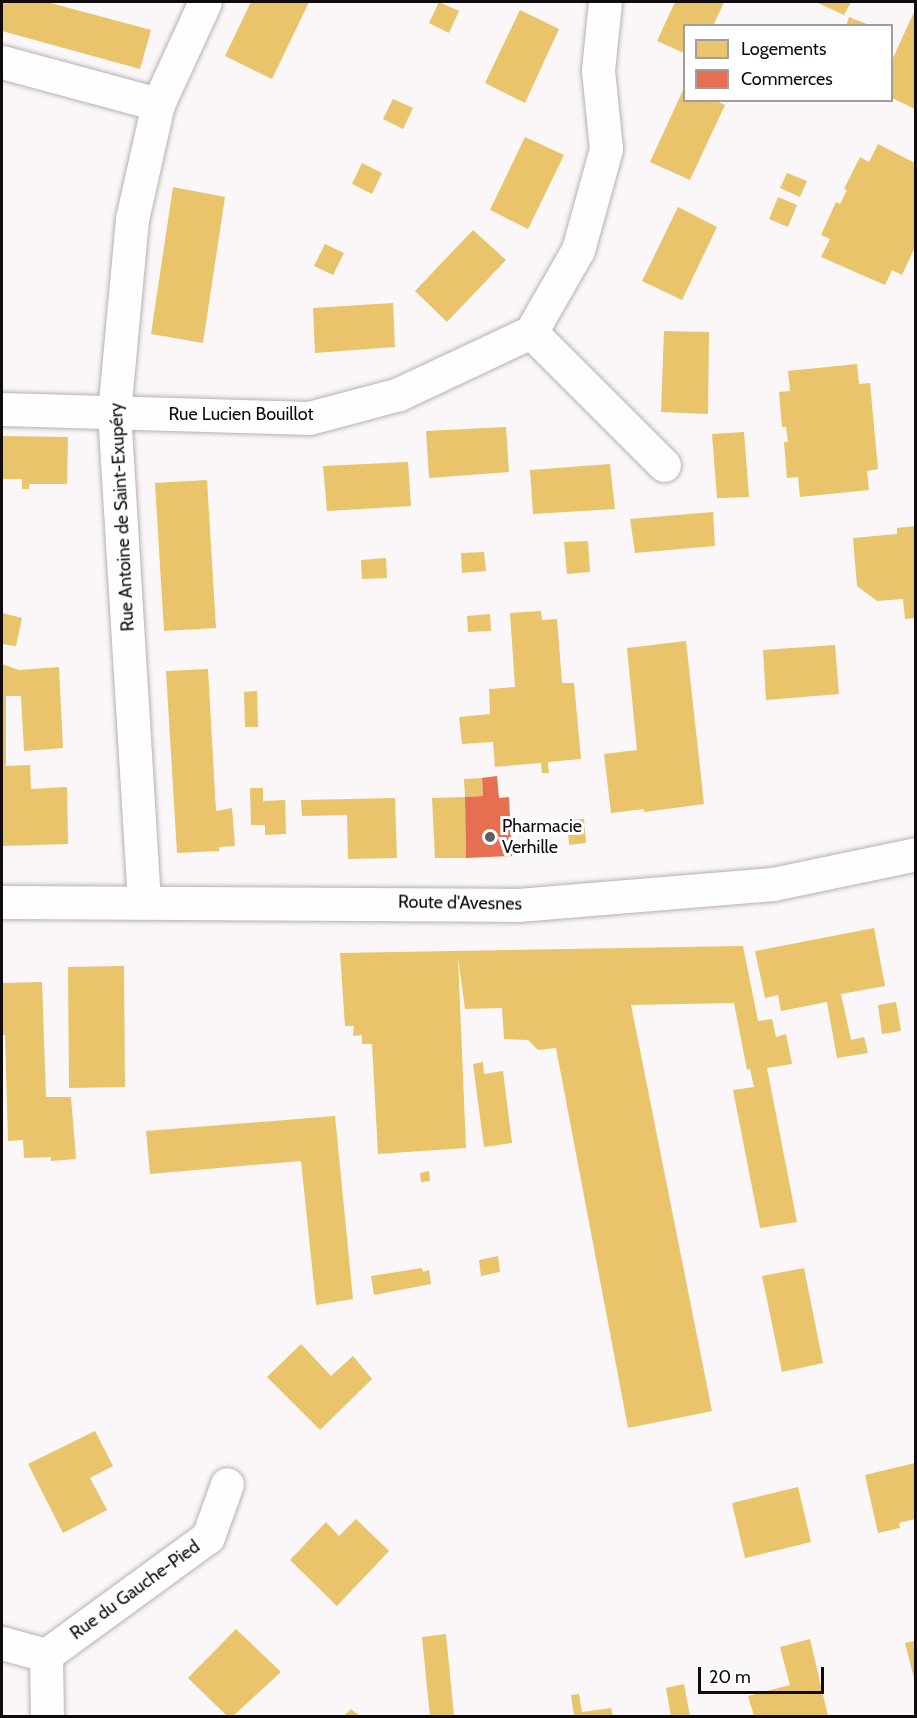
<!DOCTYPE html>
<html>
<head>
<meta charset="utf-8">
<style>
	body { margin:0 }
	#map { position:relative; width:917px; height:1718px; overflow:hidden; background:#fbf6f8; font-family:Cabin,sans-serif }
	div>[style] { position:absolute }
	.homes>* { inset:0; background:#e9c46a }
	.shops>* { inset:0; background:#e76f51 }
	.roads { filter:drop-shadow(0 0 2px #b6b1b3) drop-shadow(0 0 2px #b6b1b3) }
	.minor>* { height:33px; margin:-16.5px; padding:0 16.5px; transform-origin:16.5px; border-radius:16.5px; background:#fefefe }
	.primary>* { height:33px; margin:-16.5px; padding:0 16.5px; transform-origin:16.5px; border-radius:16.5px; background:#fefefe }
	.dots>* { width:16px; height:16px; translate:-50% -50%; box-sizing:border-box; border:3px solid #fff; border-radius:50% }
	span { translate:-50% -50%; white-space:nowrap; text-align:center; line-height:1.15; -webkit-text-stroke:6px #fff; paint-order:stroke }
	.street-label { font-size:18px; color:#100b0d }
	.poi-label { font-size:18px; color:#100b0d }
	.left { translate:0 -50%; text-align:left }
	.frame { position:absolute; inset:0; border:3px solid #100b0d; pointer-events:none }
	.legend { position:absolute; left:683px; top:24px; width:210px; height:78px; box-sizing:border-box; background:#fff; border:2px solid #9f9d9e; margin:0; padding:8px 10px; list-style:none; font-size:18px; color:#100b0d }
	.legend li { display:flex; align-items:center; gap:12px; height:30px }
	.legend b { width:30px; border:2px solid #9f9d9e }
	.scale { position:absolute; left:698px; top:1667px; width:126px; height:27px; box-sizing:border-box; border:3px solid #100b0d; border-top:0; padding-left:8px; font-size:18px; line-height:21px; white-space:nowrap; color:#100b0d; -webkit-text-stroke:4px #fff; paint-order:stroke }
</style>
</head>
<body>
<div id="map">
	<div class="homes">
		<i style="clip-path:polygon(2px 2px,47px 2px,151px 30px,140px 69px,2px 31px)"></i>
		<i style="clip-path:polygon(251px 2px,309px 2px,272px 79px,225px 56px)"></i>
		<i style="clip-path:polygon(439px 2px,459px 11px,449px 33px,429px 23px)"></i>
		<i style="clip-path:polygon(675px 2px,724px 2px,713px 26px,684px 26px,684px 53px,657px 41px)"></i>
		<i style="clip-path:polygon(816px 2px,851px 2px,844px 15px)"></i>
		<i style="clip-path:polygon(520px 10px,559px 29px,525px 103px,485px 83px)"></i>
		<i style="clip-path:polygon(915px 10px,915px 109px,892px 98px,892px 60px)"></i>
		<i style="clip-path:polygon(849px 17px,869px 25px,869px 26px,846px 26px)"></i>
		<i style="clip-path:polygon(684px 88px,684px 100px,714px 100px,725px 105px,690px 180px,650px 162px)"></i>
		<i style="clip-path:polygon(393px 99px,413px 108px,403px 129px,383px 119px)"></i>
		<i style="clip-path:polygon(525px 137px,564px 155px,528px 229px,490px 210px)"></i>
		<i style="clip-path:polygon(878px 144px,915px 163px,915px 247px,902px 275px,892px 270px,885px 285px,821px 257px,830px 239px,821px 235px,836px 202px,840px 204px,847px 190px,844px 189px,860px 157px,869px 162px)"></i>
		<i style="clip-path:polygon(362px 163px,382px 173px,372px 194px,352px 184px)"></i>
		<i style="clip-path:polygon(787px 173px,807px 181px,800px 197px,780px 188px)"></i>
		<i style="clip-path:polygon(173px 187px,225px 197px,203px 343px,151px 334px)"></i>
		<i style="clip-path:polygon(778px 197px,797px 205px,788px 227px,769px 219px)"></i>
		<i style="clip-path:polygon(678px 207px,717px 227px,682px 300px,642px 281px)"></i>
		<i style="clip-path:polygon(473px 230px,506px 260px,447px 322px,415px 291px)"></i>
		<i style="clip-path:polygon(325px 244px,344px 253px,333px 275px,314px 266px)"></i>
		<i style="clip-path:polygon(393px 303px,395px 347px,315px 353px,313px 308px)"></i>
		<i style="clip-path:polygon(664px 331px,709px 332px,708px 414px,661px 412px)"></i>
		<i style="clip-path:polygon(857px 364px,859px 384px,870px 383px,878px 469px,867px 471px,869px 490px,800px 497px,798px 477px,787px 478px,784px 442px,788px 442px,786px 427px,782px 427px,779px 392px,790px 391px,788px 371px)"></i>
		<i style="clip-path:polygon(506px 427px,509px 472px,429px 478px,426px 431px)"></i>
		<i style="clip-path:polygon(744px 432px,749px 497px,717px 498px,712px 434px)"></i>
		<i style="clip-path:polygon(2px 436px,68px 437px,67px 484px,29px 484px,29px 489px,22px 489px,22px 479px,2px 479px)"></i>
		<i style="clip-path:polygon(408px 462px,411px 506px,327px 511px,323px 466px)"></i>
		<i style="clip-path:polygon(610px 464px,615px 509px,533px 514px,530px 470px)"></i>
		<i style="clip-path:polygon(207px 480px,216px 628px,164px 631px,155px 483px)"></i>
		<i style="clip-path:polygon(713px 512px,715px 546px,635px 553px,630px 519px)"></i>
		<i style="clip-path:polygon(915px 526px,915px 618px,905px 619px,903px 599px,877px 601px,857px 586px,853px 538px,897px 534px,897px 528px)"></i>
		<i style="clip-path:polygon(588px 541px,590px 572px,567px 574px,564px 542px)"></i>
		<i style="clip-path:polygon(484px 552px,486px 571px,462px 573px,461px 553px)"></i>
		<i style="clip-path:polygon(386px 558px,387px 578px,362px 579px,361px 560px)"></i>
		<i style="clip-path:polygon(541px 611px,542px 620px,557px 619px,562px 683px,574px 683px,581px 759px,548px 762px,549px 773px,542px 773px,541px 763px,495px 767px,493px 742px,462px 744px,459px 717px,490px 714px,489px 689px,515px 687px,510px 613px)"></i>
		<i style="clip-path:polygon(2px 613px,22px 618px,16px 646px,2px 644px)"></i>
		<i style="clip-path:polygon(490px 614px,491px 631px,468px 632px,467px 616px)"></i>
		<i style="clip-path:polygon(686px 641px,704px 804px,644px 812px,644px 809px,611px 813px,604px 754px,637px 750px,627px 648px)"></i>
		<i style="clip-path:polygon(835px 645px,839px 694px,766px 700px,763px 650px)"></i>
		<i style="clip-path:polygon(2px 664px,19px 670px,59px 667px,63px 748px,24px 751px,21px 696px,6px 696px,6px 766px,30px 765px,31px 789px,67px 787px,68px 844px,2px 846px)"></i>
		<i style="clip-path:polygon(208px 669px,216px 811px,232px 808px,235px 846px,219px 847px,219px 851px,177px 853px,166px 671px)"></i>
		<i style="clip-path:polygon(257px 691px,258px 727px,245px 727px,244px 692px)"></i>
		<i style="clip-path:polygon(482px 778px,483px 796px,465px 797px,464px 779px)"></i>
		<i style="clip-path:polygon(250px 788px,263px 788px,263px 801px,285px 800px,286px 834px,265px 835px,265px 825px,251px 825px)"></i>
		<i style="clip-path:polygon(465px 797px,466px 858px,435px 858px,432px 798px)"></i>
		<i style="clip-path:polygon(395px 798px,397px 858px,348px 859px,347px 815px,302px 816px,301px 800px)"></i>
		<i style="clip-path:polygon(584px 819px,586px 843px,569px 845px,567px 820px)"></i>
		<i style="clip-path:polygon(874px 928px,885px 986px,841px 994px,851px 1040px,864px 1037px,868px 1053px,837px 1058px,827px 1002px,781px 1011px,778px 995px,765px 998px,755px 951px)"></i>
		<i style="clip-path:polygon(743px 946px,758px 1021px,772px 1019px,776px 1037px,786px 1034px,792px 1064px,767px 1068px,797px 1222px,760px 1228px,733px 1090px,754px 1087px,750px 1069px,747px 1070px,734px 1003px,631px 1005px,712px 1411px,628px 1428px,556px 1048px,538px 1050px,528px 1040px,504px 1039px,502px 1008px,465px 1009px,458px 957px,466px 1148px,378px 1154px,372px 1044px,362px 1044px,362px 1035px,353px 1036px,354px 1026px,345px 1026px,340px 953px)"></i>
		<i style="clip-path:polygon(124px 966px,125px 1087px,69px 1088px,68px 967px)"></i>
		<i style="clip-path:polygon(42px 982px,46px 1097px,71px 1097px,76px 1159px,51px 1161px,51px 1157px,24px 1158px,23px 1140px,8px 1141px,5px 1035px,2px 1035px,2px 983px)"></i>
		<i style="clip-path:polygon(896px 1002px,901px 1031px,882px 1034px,878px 1005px)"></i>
		<i style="clip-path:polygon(483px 1062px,484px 1074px,503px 1071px,512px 1143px,484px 1147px,473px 1064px)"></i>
		<i style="clip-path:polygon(335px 1116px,353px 1299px,316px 1305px,301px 1161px,150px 1174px,146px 1131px)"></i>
		<i style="clip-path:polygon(429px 1171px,430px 1181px,421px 1182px,420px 1173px)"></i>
		<i style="clip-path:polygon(498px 1256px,500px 1272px,481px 1276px,479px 1260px)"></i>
		<i style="clip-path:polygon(422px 1268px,423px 1272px,429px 1270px,431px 1284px,374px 1295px,371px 1276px)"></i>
		<i style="clip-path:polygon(804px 1268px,823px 1363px,782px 1372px,762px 1276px)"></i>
		<i style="clip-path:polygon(301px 1344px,331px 1376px,353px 1356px,372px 1379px,320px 1430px,267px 1377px)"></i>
		<i style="clip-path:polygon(95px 1431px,113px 1466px,90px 1478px,107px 1510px,63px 1533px,28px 1464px)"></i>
		<i style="clip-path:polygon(915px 1463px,915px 1519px,899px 1523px,900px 1528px,878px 1533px,865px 1475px)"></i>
		<i style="clip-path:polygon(798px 1487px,811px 1542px,745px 1558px,732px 1503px)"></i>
		<i style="clip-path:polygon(356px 1519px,389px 1551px,337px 1606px,290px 1560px,326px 1522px,339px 1536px)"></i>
		<i style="clip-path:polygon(236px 1629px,281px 1672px,233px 1716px,227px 1716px,188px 1678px)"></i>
		<i style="clip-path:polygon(446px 1634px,454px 1716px,430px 1716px,422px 1637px)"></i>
		<i style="clip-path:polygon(810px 1639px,828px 1716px,754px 1716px,748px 1696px,790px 1685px,780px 1647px)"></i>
		<i style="clip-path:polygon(915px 1641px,915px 1682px,905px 1643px)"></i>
		<i style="clip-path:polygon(684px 1684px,690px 1716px,671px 1716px,666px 1688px)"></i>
		<i style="clip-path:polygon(579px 1694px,582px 1712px,611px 1708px,613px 1716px,574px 1716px,571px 1695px)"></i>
		<i style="clip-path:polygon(351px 1709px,360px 1716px,344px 1716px)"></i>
	</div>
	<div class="shops">
		<i style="clip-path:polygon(497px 776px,499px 798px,509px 797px,512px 856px,466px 858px,465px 797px,483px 796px,482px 778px)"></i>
	</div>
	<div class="roads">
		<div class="minor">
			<i style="left:2px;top:62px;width:162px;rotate:15.1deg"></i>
			<i style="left:531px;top:332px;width:188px;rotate:45deg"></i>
			<i style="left:2px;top:409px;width:307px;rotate:1.7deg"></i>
			<i style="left:309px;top:418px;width:93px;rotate:-14.9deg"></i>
			<i style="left:399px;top:394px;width:146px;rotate:-25.2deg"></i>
			<i style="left:531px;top:332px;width:95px;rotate:-60.2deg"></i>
			<i style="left:578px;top:250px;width:105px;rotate:-74.5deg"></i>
			<i style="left:606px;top:149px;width:79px;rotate:-95.8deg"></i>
			<i style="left:598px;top:70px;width:68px;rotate:-84.1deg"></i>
			<i style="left:144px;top:902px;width:490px;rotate:-93.5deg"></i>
			<i style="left:114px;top:413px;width:195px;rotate:-84.7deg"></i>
			<i style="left:132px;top:219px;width:118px;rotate:-77.3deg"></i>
			<i style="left:158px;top:104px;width:112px;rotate:-65.3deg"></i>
			<i style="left:2px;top:1643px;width:46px;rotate:15.3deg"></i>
			<i style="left:46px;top:1655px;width:200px;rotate:-36.1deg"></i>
			<i style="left:208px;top:1537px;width:56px;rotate:-70.3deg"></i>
			<i style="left:46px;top:1655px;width:61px;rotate:89.1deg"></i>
		</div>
		<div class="primary">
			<i style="left:2px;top:902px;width:516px;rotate:0.33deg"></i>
			<i style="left:518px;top:905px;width:256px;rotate:-4.7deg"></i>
			<i style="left:773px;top:884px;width:146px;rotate:-11.8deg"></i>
		</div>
	</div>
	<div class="dots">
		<i style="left:490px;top:837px;background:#625d5f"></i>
	</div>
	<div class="street-label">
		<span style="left:241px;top:414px">Rue Lucien Bouillot</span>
		<span style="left:122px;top:517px;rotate:-93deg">Rue Antoine de Saint-Exupéry</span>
		<span style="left:460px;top:903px;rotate:1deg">Route d'Avesnes</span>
		<span style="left:135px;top:1590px;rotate:-36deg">Rue du Gauche-Pied</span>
	</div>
	<div class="poi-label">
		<span class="left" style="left:502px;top:837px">Pharmacie<br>Verhille</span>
	</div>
	<div class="frame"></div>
	<ul class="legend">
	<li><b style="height:16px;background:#e9c46a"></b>Logements</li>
	<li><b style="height:16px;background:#e76f51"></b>Commerces</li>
	</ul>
	<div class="scale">20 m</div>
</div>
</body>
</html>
